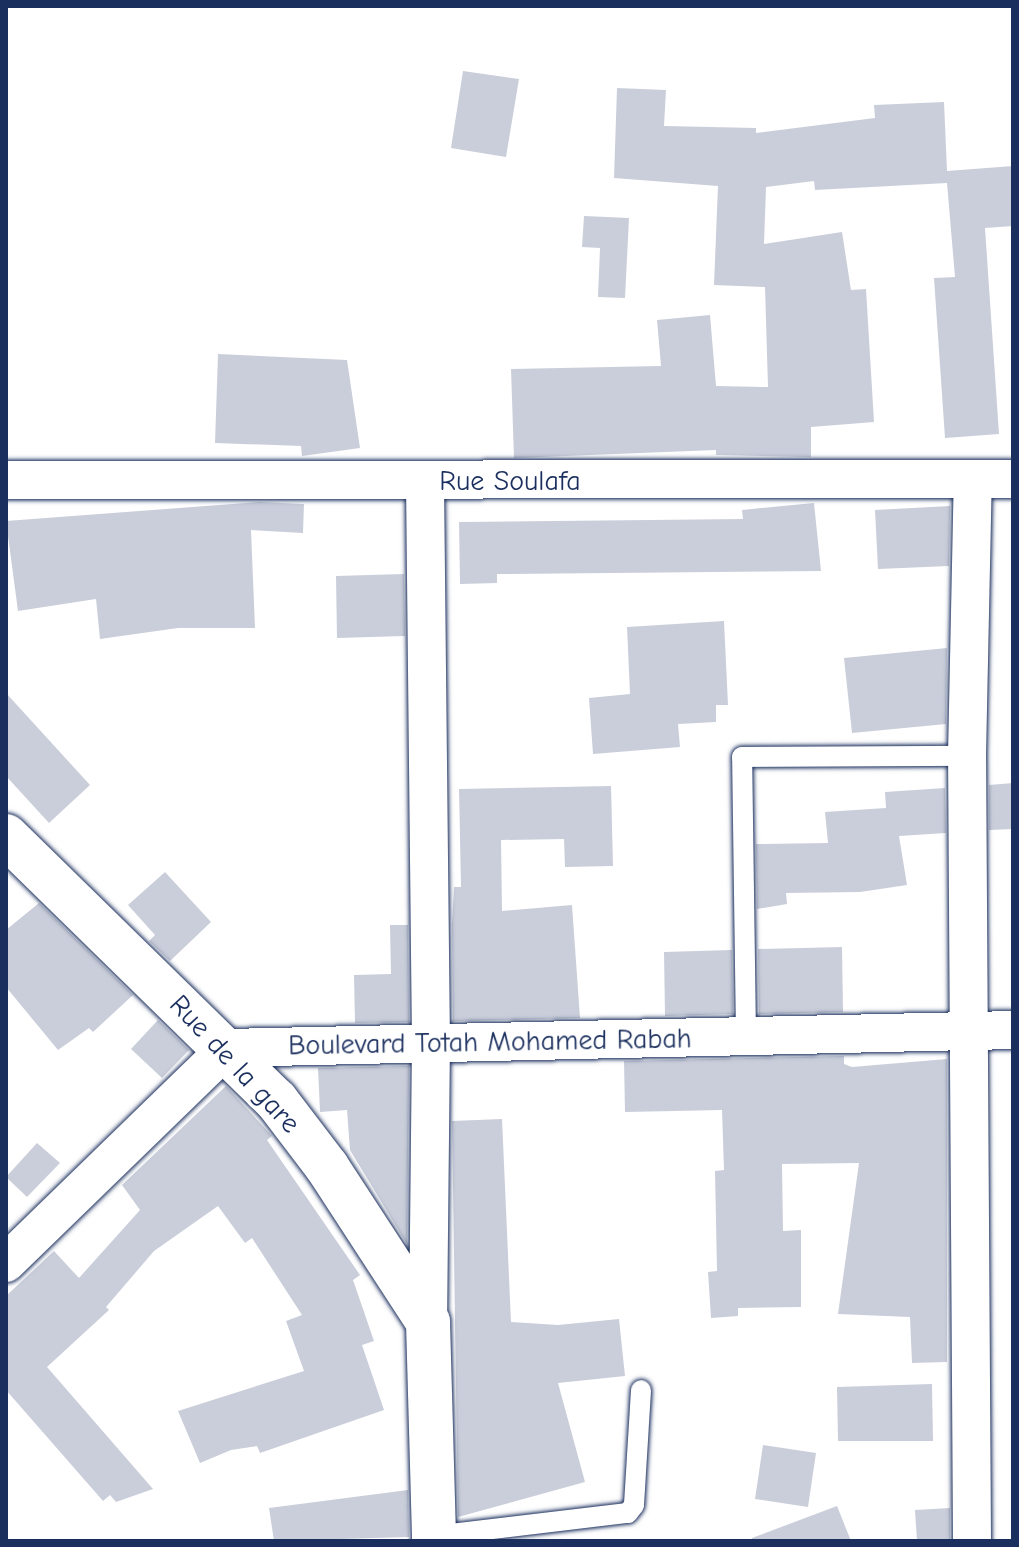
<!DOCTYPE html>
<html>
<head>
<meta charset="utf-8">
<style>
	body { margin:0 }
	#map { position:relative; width:1019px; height:1547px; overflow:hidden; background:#fff; font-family:"Comic Neue",sans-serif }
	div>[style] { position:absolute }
	.building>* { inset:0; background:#caceda }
	.roads { filter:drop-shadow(0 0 2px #1b2f5e) drop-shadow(0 0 2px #1b2f5e) }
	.service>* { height:20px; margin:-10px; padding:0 10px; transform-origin:10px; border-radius:10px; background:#fff }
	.minor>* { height:38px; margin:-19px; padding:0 19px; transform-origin:19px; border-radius:19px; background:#fff }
	.secondary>* { height:44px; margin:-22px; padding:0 22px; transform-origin:22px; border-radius:22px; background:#fff }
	span { translate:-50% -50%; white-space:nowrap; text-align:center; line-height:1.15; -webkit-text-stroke:7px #fff; paint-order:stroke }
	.street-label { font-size:28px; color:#1b2f5e }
	.frame { position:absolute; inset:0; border:8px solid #1b2f5e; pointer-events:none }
</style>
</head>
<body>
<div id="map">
	<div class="building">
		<i style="clip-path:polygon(463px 71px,519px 79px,506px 157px,451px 148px)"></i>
		<i style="clip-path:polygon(617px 88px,666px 90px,664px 126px,756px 128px,756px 133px,875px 118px,874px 105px,944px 102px,947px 171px,1013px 166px,1013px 226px,985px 228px,999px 434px,945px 438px,934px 278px,955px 277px,947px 183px,815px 190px,814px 181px,766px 187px,764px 244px,842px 232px,851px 290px,866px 289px,874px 422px,811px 427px,811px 457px,716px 455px,716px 450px,514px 458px,511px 369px,661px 366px,657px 320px,710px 315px,716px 386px,768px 387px,765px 287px,714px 285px,718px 186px,614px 178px)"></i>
		<i style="clip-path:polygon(584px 216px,629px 218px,625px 298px,598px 297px,600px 248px,582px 247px)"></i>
		<i style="clip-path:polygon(218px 354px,347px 360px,360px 448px,302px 456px,301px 446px,215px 443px)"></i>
		<i style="clip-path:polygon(259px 502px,304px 504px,303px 533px,251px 530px,255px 628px,178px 628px,100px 639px,96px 599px,18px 611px,6px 521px)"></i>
		<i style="clip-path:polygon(814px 503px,821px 571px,497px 574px,497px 583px,460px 584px,459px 522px,743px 519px,742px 510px)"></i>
		<i style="clip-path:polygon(950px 506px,949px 566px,878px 569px,875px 510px)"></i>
		<i style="clip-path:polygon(404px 574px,405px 636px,337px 638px,336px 576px)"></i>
		<i style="clip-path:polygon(724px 621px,728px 705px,716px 705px,716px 722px,678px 724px,680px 747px,593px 754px,589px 698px,630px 694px,627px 627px)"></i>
		<i style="clip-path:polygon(947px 648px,946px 724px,852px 733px,844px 658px)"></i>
		<i style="clip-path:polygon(6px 693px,90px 785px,49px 823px,6px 776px)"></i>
		<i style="clip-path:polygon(1013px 783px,1013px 829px,989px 830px,989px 785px)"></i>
		<i style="clip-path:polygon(611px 786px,613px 866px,565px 867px,564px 839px,501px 840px,502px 911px,572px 905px,580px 1018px,453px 1021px,452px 924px,454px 887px,461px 887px,459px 789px)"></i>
		<i style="clip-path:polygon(945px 788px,946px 833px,899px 836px,907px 885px,860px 892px,786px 893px,787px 904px,757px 909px,756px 844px,828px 843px,825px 812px,886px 808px,885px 792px)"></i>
		<i style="clip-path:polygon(165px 872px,211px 922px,170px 961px,149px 941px,155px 935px,128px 905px)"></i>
		<i style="clip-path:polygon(39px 903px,133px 995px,93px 1032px,89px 1028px,58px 1050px,6px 987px,6px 930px)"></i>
		<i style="clip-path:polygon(390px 925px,408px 925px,409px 1022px,355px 1023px,354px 975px,391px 974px)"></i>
		<i style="clip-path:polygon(842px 947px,843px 1012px,759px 1014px,758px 949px)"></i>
		<i style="clip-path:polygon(732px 950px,733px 1014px,665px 1016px,664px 952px)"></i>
		<i style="clip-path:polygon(158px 1020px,189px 1050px,162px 1078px,131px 1049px)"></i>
		<i style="clip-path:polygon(844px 1056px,844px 1064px,852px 1067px,947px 1059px,947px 1362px,912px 1363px,910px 1317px,838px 1314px,859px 1163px,782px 1164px,783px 1231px,801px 1230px,801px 1307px,738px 1308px,738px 1316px,711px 1318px,708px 1272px,717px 1271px,715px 1171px,724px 1170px,722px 1110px,625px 1112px,624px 1061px)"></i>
		<i style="clip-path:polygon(409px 1066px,407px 1244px,350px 1150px,347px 1110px,320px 1112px,318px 1068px)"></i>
		<i style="clip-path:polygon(226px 1086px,272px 1136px,267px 1140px,360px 1275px,353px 1280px,374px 1341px,362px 1345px,384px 1410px,260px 1453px,257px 1446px,231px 1450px,200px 1463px,178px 1411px,304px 1371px,286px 1321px,302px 1315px,252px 1238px,245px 1243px,218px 1206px,154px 1251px,106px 1307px,109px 1310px,47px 1367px,153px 1489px,116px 1502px,110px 1495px,103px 1501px,6px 1390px,6px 1296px,54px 1251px,79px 1278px,140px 1210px,122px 1185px)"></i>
		<i style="clip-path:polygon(502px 1119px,511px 1322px,558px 1325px,619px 1319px,625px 1376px,558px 1383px,585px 1482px,458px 1517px,452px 1121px)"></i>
		<i style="clip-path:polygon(37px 1143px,60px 1163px,27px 1197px,6px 1177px)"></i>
		<i style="clip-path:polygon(932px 1384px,933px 1441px,838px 1441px,837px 1387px)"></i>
		<i style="clip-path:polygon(763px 1445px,816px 1453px,808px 1507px,755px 1499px)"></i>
		<i style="clip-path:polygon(408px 1490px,409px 1537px,274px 1541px,269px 1508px)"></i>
		<i style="clip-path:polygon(837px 1506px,851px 1541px,752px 1541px,752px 1538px)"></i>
		<i style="clip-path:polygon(950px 1508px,950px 1541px,917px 1541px,915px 1510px)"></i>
	</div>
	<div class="roads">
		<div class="service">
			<i style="left:746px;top:1036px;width:279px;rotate:-90.8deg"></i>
			<i style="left:742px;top:757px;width:225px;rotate:-0.3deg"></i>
			<i style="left:434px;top:1536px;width:195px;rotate:-6.8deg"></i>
			<i style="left:628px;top:1513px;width:10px;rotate:-53deg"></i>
			<i style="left:634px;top:1505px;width:115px;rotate:-86.5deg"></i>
		</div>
		<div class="minor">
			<i style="left:6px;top:480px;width:1007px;rotate:-0.06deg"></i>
			<i style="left:425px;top:482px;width:559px;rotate:89.39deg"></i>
			<i style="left:431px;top:1041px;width:281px;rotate:90.6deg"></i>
			<i style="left:6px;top:1263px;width:308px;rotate:-44.2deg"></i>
			<i style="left:227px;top:1048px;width:786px;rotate:-1.31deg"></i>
			<i style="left:972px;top:1541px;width:785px;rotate:-90.36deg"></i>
			<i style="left:967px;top:756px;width:277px;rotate:-88.8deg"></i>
		</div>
		<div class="secondary">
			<i style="left:6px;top:836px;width:378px;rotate:44.4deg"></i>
			<i style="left:276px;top:1100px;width:84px;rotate:52.7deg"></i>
			<i style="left:327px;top:1167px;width:185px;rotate:56.9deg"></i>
			<i style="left:428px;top:1322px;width:219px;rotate:88.4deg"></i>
		</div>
	</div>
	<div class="street-label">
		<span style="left:510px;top:481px">Rue Soulafa</span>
		<span style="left:490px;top:1042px;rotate:-1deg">Boulevard Totah Mohamed Rabah</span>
		<span style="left:235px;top:1064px;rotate:47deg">Rue de la gare</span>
	</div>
	<div class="frame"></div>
</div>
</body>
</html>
